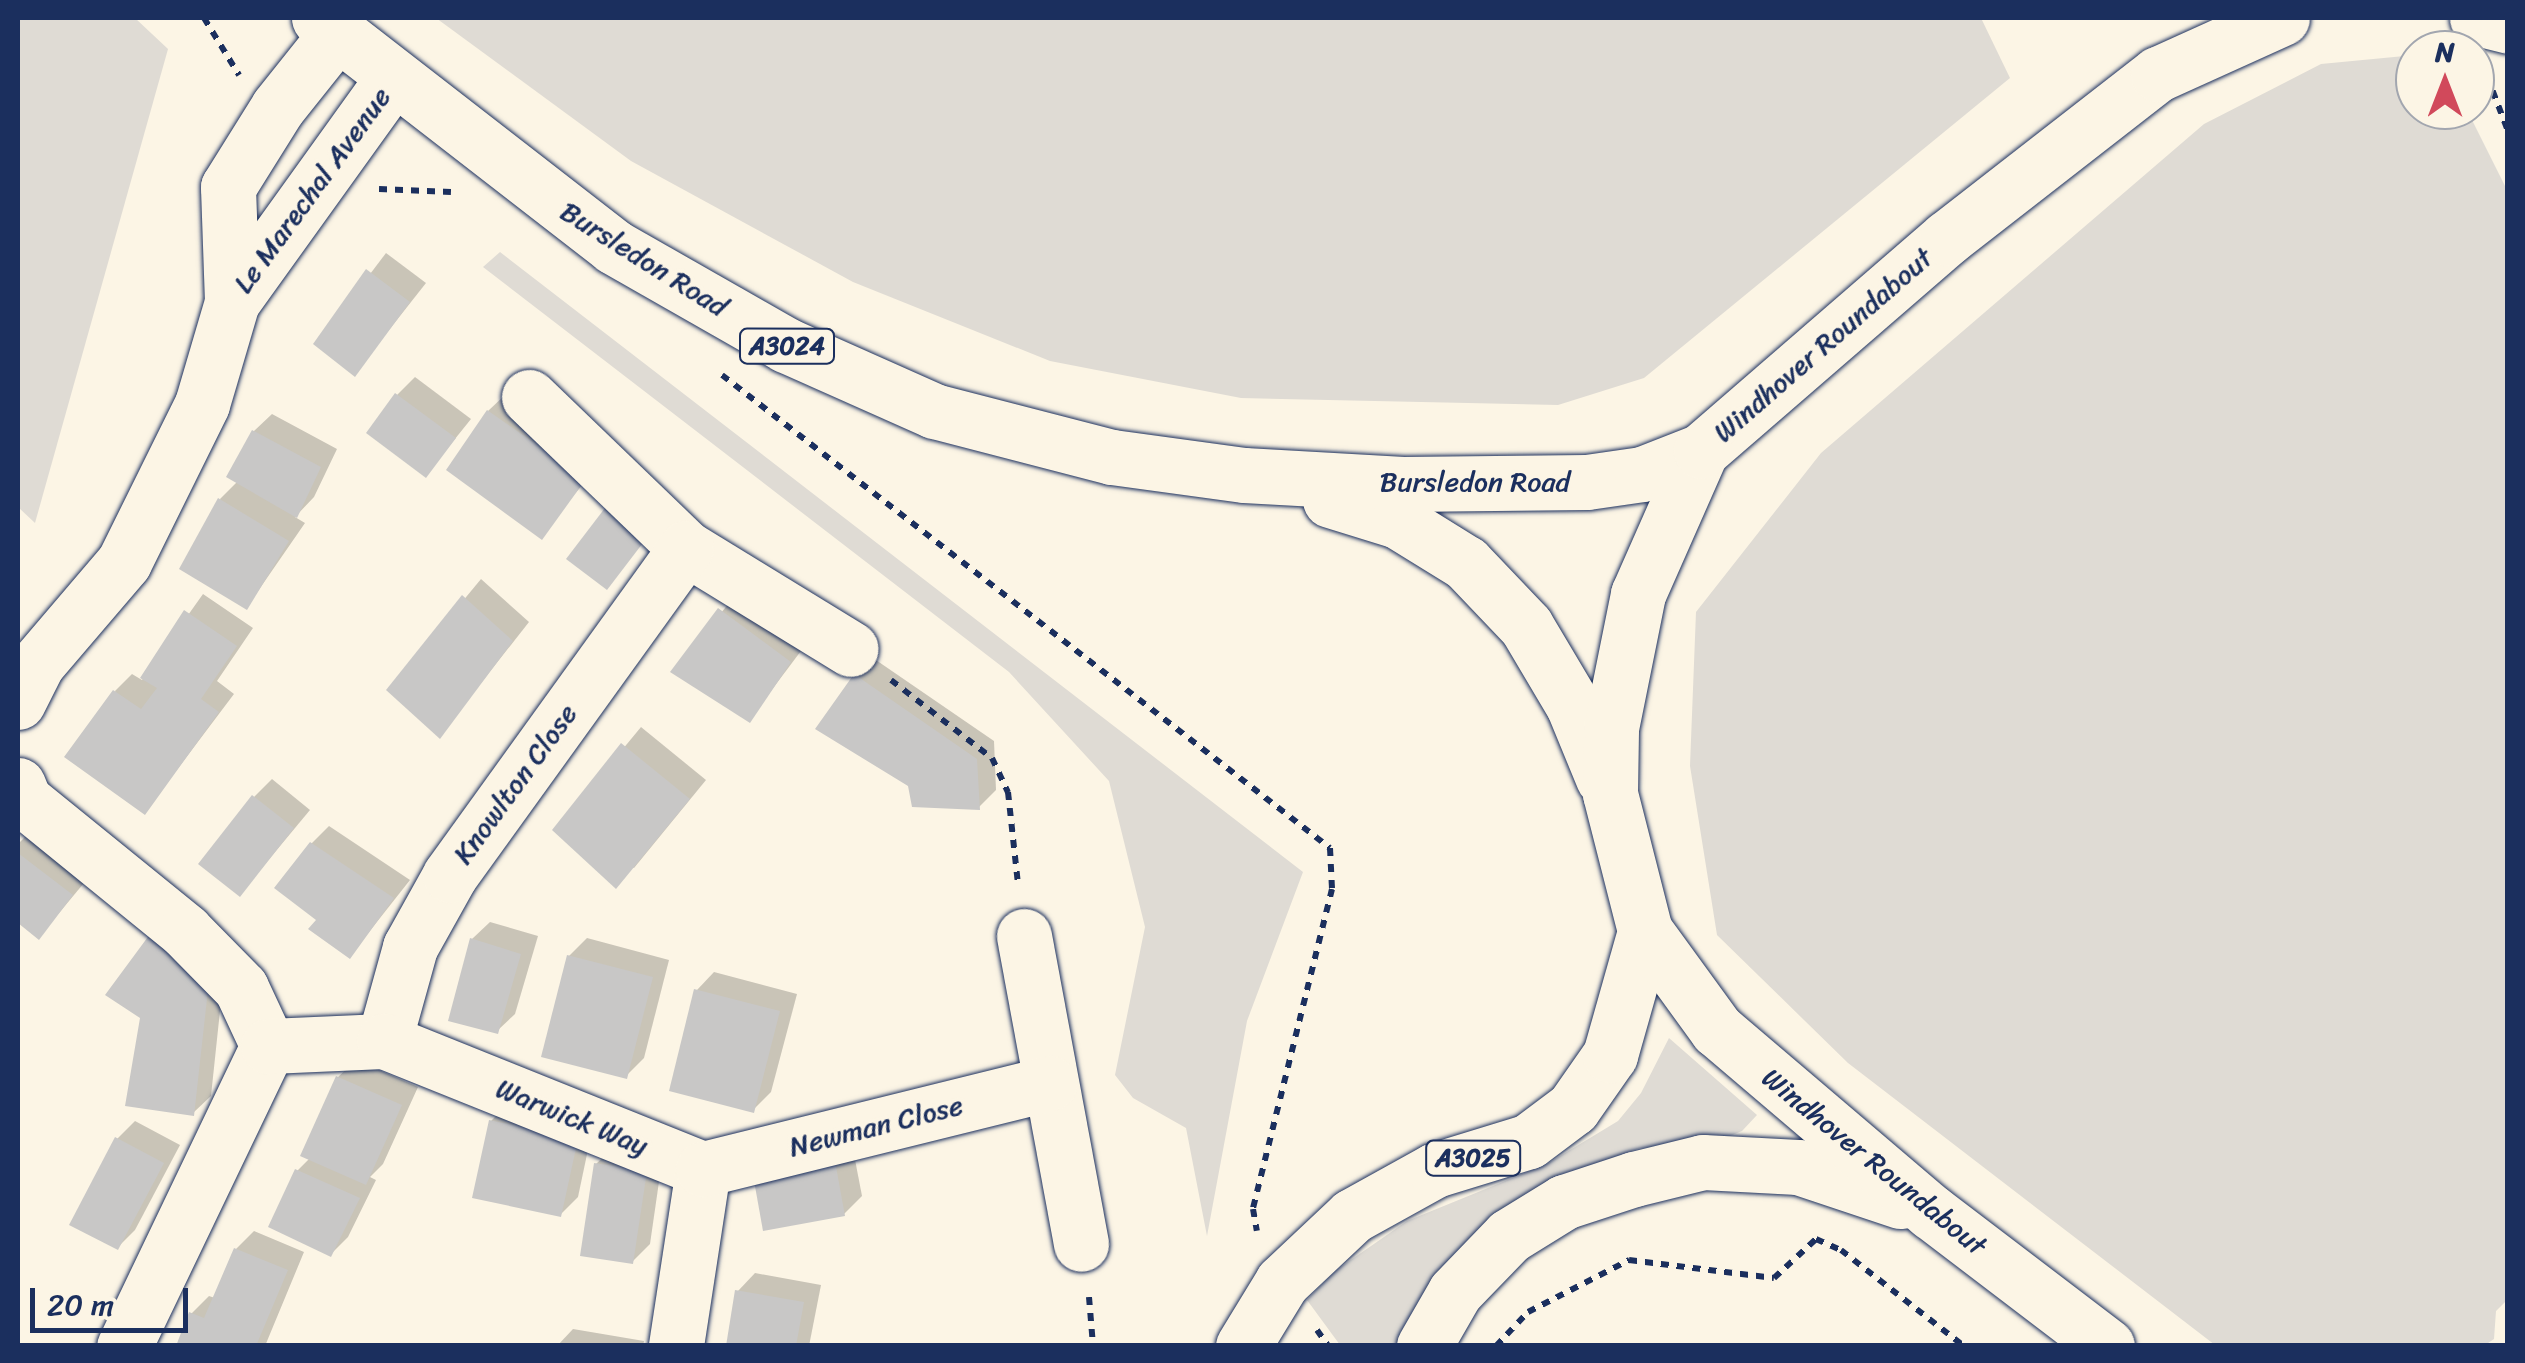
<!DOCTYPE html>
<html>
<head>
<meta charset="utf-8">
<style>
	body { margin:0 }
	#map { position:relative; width:2525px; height:1363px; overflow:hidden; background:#fcf5e5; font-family:Sriracha,sans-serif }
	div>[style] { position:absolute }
	.green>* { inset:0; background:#dfdbd4 }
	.shadow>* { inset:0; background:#0003 }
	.building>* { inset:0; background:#c8c7c6 }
	.path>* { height:6px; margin-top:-3px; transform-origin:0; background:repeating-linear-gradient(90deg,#1b2f5e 0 8px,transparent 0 16px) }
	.roads { filter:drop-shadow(0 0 2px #1b2f5e) drop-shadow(0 0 2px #1b2f5e) }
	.minor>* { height:55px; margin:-27.5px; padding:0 27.5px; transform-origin:27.5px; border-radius:27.5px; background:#fcf5e5 }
	.major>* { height:55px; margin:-27.5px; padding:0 27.5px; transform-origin:27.5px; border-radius:27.5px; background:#fcf5e5 }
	span { translate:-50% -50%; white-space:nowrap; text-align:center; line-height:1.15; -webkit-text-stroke:8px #fcf5e5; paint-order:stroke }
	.shield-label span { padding:2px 8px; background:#fcf5e5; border:2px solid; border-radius:8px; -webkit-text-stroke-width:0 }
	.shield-label { font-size:25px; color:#1b2f5e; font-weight:700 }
	.street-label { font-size:28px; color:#1b2f5e }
	.frame { position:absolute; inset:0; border:20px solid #1b2f5e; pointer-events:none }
	.north { position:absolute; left:2395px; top:30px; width:100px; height:100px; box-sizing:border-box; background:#fcf5e5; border:2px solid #a2a6af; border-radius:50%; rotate:0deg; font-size:28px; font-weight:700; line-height:40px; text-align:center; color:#1b2f5e }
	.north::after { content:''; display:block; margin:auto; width:35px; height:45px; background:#d1495b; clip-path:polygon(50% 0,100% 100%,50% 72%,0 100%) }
	.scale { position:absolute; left:30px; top:1288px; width:158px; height:45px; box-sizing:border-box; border:5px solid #1b2f5e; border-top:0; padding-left:12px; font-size:30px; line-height:35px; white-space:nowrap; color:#1b2f5e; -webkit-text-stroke:8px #fcf5e5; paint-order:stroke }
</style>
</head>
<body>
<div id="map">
	<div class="green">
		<i style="clip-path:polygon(18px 18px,135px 18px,168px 49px,35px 523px,18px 507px)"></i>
		<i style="clip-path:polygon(436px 18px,1981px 18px,2010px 78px,1644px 378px,1558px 405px,1241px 398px,1050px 361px,853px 282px,631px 161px)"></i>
		<i style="clip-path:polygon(2415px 55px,2415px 110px,2467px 110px,2507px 190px,2507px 1300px,2496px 1311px,2494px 1339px,2485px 1345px,2215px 1345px,1848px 1063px,1717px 935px,1690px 766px,1696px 612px,1821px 453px,2204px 124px,2321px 64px)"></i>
		<i style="clip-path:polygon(500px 252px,1303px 872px,1247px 1021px,1207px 1236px,1186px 1128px,1133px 1098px,1115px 1075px,1145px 927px,1109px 781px,1009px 672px,483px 267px)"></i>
		<i style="clip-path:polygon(1669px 1038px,1757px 1115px,1742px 1131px,1713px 1143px,1640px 1148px,1587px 1167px,1403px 1345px,1340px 1345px,1307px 1300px,1335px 1271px,1407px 1221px,1547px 1164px,1618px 1121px,1641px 1093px)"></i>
	</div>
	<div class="shadow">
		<i style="clip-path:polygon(386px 253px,426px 283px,355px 373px,317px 344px)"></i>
		<i style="clip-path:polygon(415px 377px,471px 419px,426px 475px,397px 395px)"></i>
		<i style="clip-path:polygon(506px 394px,602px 460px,541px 536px,488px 411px)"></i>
		<i style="clip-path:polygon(272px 414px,337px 449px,314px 497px,295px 517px,305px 523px,247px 607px,220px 499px,238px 481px,254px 431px)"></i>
		<i style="clip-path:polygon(481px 579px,529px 622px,440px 735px,390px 689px)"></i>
		<i style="clip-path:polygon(738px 592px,807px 643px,749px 720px,673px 672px)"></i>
		<i style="clip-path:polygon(203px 594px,253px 628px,217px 681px,234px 694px,145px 812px,115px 691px,132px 674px,142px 680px)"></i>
		<i style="clip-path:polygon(873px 658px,994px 741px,996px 790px,979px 807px,910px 784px,856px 676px)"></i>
		<i style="clip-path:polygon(641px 727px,706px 780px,634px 868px,556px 830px)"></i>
		<i style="clip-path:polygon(272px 779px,310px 810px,240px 894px,254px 797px)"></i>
		<i style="clip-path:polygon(329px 826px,410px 880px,350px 956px,319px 920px,311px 844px)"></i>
		<i style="clip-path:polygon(30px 832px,89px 877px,39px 937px,18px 920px,18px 844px)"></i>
		<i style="clip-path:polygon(490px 922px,538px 936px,515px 1014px,497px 1031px,472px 939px)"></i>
		<i style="clip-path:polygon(587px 938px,669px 960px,644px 1058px,626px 1076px,569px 956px)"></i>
		<i style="clip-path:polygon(226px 954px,211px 1096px,193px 1113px,128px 1104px)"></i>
		<i style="clip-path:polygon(714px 972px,797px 994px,771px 1092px,753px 1110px,697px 990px)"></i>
		<i style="clip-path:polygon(356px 1060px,418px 1087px,383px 1164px,370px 1177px,376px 1180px,348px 1237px,331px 1254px,297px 1171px,310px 1158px,338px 1077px)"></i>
		<i style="clip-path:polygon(509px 1103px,594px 1121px,578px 1197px,560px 1215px,491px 1121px)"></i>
		<i style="clip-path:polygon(135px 1121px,180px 1145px,135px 1230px,118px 1247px,117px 1139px)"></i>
		<i style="clip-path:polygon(852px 1144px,862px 1196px,844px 1214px,774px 1158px)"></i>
		<i style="clip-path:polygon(614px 1147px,663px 1154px,650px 1244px,632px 1262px,596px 1164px)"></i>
		<i style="clip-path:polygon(254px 1231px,304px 1252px,265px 1346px,179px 1346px,191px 1314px,209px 1296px,215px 1298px,236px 1249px)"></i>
		<i style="clip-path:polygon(755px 1273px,821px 1285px,809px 1346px,728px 1346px,738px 1291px)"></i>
		<i style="clip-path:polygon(573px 1329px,644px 1341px,643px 1346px,557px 1346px)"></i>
	</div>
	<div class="building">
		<i style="clip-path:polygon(366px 269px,410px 302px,355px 377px,313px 344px)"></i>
		<i style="clip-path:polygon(395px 393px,456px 438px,426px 478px,366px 433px)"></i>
		<i style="clip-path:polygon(487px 410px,586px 479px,542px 540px,446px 470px)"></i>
		<i style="clip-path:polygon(252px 430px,321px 467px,297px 518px,226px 477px)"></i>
		<i style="clip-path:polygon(218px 498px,289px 541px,247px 610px,179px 569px)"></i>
		<i style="clip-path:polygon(608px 504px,649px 535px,607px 590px,566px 559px)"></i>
		<i style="clip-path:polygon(462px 595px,513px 641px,440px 739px,386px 690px)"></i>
		<i style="clip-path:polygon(718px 608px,791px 662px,750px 723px,670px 672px)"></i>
		<i style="clip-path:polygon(184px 610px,237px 646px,201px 699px,219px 712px,145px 815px,64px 757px,113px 690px,141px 709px,157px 688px,140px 678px)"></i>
		<i style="clip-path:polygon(854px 674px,977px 759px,980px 810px,912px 807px,908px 786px,815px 729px)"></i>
		<i style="clip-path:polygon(621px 743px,690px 799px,616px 889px,552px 830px)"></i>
		<i style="clip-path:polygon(252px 795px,294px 828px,240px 897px,198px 864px)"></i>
		<i style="clip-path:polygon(310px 842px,394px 898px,350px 959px,308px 929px,316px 920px,274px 888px)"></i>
		<i style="clip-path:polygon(18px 853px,73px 895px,39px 940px,18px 923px)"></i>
		<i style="clip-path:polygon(153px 930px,210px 972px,194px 1116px,125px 1106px,140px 1018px,105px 995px)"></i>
		<i style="clip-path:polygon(470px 938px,521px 954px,498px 1034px,448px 1021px)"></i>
		<i style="clip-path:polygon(567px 955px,653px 977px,627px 1079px,541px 1057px)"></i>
		<i style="clip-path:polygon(694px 989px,780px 1011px,754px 1113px,669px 1091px)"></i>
		<i style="clip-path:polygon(336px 1076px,402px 1105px,366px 1185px,300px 1156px)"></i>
		<i style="clip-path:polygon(489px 1120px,578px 1139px,561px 1217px,472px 1198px)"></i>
		<i style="clip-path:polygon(115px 1137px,164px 1163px,118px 1250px,69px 1225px)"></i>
		<i style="clip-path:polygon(835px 1161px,845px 1216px,763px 1231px,753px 1175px)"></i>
		<i style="clip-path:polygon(594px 1163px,647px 1171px,633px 1264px,580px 1256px)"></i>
		<i style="clip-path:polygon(295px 1169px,360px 1198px,331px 1257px,268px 1227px)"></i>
		<i style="clip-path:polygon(234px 1248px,288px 1270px,256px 1346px,176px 1346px,189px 1312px,204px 1318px)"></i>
		<i style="clip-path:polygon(735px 1290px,804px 1302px,796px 1346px,726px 1346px)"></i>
	</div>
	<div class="path">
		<i style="left:204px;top:18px;width:67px;rotate:58.4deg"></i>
		<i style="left:2487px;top:76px;width:59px;rotate:69.1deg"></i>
		<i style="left:379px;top:189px;width:72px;rotate:2.4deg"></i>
		<i style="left:722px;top:375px;width:770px;rotate:37.88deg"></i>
		<i style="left:1330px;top:848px;width:41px;rotate:87.2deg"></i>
		<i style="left:1332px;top:889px;width:330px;rotate:103.9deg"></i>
		<i style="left:1253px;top:1209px;width:22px;rotate:80deg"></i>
		<i style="left:891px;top:680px;width:128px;rotate:37.7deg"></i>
		<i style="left:992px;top:758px;width:38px;rotate:65deg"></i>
		<i style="left:1008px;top:792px;width:93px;rotate:83.8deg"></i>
		<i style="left:1089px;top:1297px;width:49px;rotate:85.3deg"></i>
		<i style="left:1317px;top:1330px;width:19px;rotate:55deg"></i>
		<i style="left:1496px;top:1346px;width:47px;rotate:-46.7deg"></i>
		<i style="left:1528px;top:1312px;width:114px;rotate:-27.2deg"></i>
		<i style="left:1629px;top:1260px;width:146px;rotate:7.1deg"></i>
		<i style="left:1774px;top:1278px;width:57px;rotate:-42.9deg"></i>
		<i style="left:1816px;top:1239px;width:27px;rotate:24deg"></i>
		<i style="left:1841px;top:1250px;width:156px;rotate:38deg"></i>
	</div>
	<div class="roads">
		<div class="minor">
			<i style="left:232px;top:302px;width:115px;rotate:-92deg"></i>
			<i style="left:228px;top:187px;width:94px;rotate:-58deg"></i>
			<i style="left:278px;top:107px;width:95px;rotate:-51.4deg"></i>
			<i style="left:529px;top:397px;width:218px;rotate:43.9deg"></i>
			<i style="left:686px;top:548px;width:193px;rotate:31.5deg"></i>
			<i style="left:18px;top:702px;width:42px;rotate:-63.4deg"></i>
			<i style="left:37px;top:664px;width:134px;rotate:-49.5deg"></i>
			<i style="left:124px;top:562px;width:176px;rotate:-63.7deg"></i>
			<i style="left:202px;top:404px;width:106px;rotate:-73.6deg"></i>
			<i style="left:232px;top:302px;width:274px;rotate:-54.3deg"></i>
			<i style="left:18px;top:785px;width:16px;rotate:68deg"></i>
			<i style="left:24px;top:800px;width:208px;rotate:39.1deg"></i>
			<i style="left:185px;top:931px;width:80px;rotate:45.5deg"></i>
			<i style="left:241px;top:988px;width:64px;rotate:65deg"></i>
			<i style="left:268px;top:1046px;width:333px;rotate:115.6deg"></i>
			<i style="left:1024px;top:936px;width:313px;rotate:79.5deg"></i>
			<i style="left:384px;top:1041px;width:98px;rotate:-74.5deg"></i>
			<i style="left:410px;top:947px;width:82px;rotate:-60.9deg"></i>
			<i style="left:450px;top:875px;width:403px;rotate:-54.2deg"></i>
			<i style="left:268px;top:1046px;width:116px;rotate:-2.5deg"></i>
			<i style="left:384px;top:1041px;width:344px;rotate:21.9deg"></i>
			<i style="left:703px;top:1169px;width:179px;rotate:98.7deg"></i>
			<i style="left:703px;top:1169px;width:357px;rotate:-13.9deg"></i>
		</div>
		<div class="major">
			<i style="left:319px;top:18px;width:373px;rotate:37.8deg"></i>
			<i style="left:614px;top:247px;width:198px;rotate:29.7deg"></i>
			<i style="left:786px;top:345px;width:162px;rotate:24deg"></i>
			<i style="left:934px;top:411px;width:184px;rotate:14.5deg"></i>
			<i style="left:1112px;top:457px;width:133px;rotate:7.8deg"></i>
			<i style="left:1244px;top:475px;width:159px;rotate:3.2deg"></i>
			<i style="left:1403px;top:484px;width:184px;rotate:-0.6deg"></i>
			<i style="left:1587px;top:482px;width:56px;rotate:-8.3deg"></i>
			<i style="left:1642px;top:474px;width:63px;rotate:-21.3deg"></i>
			<i style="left:2477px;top:18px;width:32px;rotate:14deg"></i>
			<i style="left:1330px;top:500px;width:71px;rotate:17.2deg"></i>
			<i style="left:1398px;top:521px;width:80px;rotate:31.7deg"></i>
			<i style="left:1466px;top:563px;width:87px;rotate:46.4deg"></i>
			<i style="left:1526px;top:626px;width:92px;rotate:59.3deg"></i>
			<i style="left:1573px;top:705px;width:79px;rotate:67.7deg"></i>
			<i style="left:1243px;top:1346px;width:75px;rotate:-58.6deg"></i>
			<i style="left:1282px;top:1282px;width:96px;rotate:-43.3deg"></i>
			<i style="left:1352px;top:1216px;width:95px;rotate:-29deg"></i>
			<i style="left:1435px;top:1170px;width:98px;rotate:-17.1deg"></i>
			<i style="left:1529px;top:1141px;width:55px;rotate:-36.9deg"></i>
			<i style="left:1573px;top:1108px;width:65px;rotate:-55.1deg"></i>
			<i style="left:1610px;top:1055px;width:129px;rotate:-74.2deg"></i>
			<i style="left:1424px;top:1346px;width:62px;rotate:-60.1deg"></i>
			<i style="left:1455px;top:1292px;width:78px;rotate:-46deg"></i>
			<i style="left:1509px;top:1236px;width:65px;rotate:-31.7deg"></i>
			<i style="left:1564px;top:1202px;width:74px;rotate:-18.2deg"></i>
			<i style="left:1634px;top:1179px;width:71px;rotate:-13.8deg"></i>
			<i style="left:1703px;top:1162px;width:95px;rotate:3deg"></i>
			<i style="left:1798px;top:1167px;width:108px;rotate:18.4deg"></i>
			<i style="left:2107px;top:1346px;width:221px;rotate:-142.7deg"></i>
			<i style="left:1931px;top:1212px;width:281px;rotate:-139.6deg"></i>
			<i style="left:1717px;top:1030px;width:122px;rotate:-126deg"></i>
			<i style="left:1645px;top:931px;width:141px;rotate:-104.3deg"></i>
			<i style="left:1610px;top:794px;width:66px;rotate:-89.1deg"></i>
			<i style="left:1611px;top:728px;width:137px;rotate:-78.6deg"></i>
			<i style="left:1638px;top:594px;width:156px;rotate:-66.2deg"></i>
			<i style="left:1701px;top:451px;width:325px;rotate:-40.9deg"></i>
			<i style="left:1947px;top:238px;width:267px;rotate:-37.9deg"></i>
			<i style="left:2158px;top:74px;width:136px;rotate:-24.3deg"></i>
		</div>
	</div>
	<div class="shield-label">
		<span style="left:787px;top:346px">A3024</span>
		<span style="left:1473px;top:1158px">A3025</span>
	</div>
	<div class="street-label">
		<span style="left:312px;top:190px;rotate:-54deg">Le Marechal Avenue</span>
		<span style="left:644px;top:259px;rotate:32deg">Bursledon Road</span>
		<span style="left:1823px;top:345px;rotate:-41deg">Windhover Roundabout</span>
		<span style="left:1475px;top:482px">Bursledon Road</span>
		<span style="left:515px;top:784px;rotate:-54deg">Knowlton Close</span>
		<span style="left:572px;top:1117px;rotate:22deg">Warwick Way</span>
		<span style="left:876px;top:1126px;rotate:-14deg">Newman Close</span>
		<span style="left:1874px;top:1162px;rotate:39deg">Windhover Roundabout</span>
	</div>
	<div class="frame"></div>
	<div class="north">N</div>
	<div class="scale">20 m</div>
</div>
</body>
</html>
